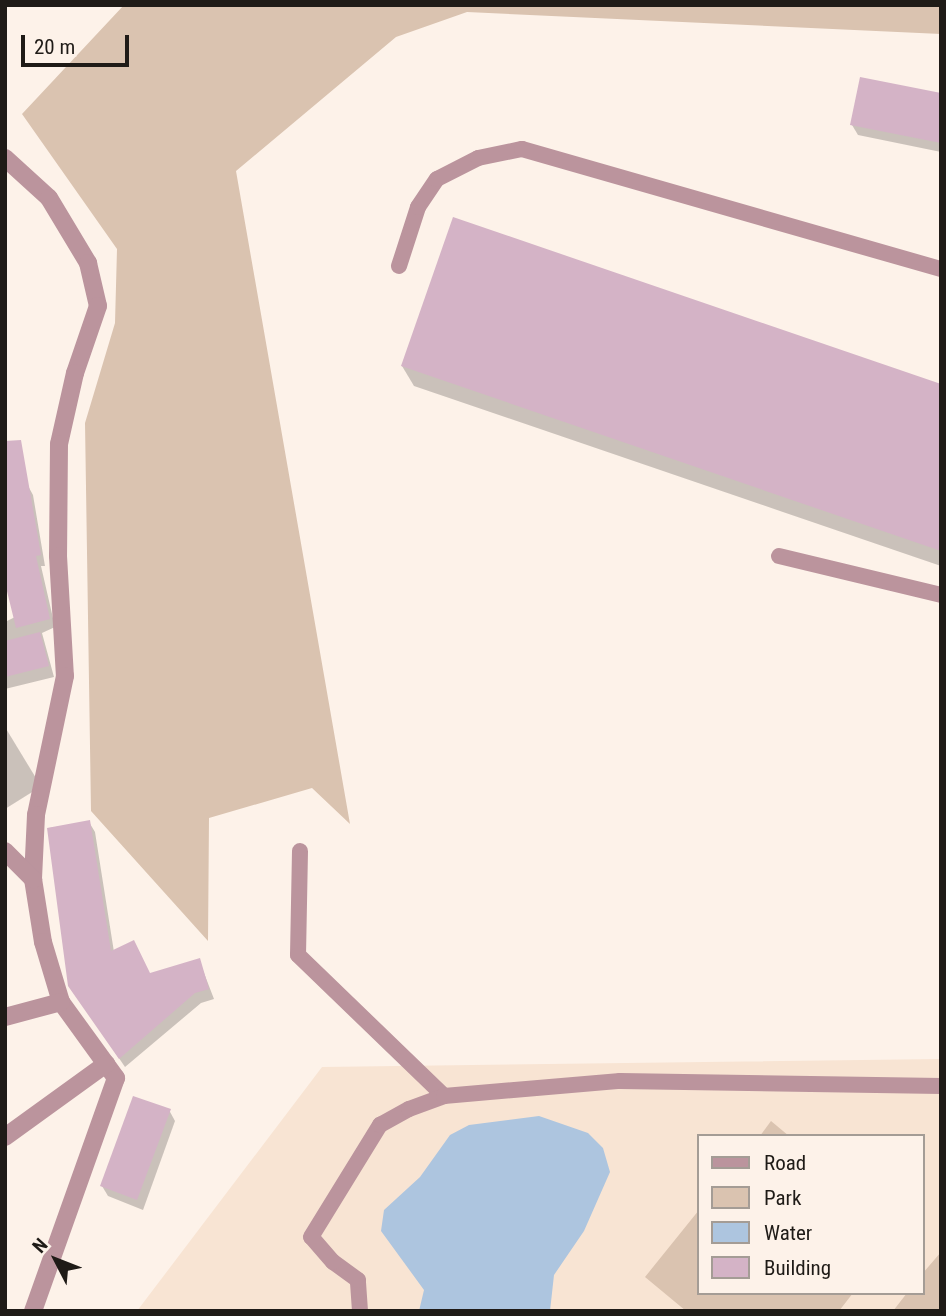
<!DOCTYPE html>
<html>
<head>
<meta charset="utf-8">
<style>
	body { margin:0 }
	#map { position:relative; width:946px; height:1316px; overflow:hidden; background:#fdf2e9; font-family:"Roboto Condensed",sans-serif }
	div>[style] { position:absolute }
	.built>* { inset:0; background:#f8e4d3 }
	.green>* { inset:0; background:#dac3b0 }
	.water>* { inset:0; background:#adc5df }
	.shadow>* { inset:0; background:#0003 }
	.building>* { inset:0; background:#d4b3c6 }
	.service>* { height:16px; margin:-8px; padding:0 8px; transform-origin:8px; border-radius:8px; background:#bb949d }
	.minor>* { height:18px; margin:-9px; padding:0 9px; transform-origin:9px; border-radius:9px; background:#bb949d }
	span { translate:-50% -50%; white-space:nowrap; text-align:center; line-height:1.15; -webkit-text-stroke:5px #fdf2e9; paint-order:stroke }
	.frame { position:absolute; inset:0; border:7px solid #1f1b17; pointer-events:none }
	.legend { position:absolute; left:697px; top:1134px; width:228px; height:161px; box-sizing:border-box; background:#fdf2e9; border:2px solid #a49c95; margin:0; padding:9px 12px; list-style:none; font-size:21px; color:#1f1b17 }
	.legend li { display:flex; align-items:center; gap:14px; height:35px }
	.legend b { width:35px; border:2px solid #a49c95 }
	.north { position:absolute; left:21px; top:1225px; width:70px; height:70px; -webkit-text-stroke:5px #fdf2e9; paint-order:stroke; rotate:312deg; font-size:19px; font-weight:700; line-height:28px; text-align:center; color:#1f1b17 }
	.north::after { content:''; display:block; margin:auto; width:24px; height:32px; background:#1f1b17; clip-path:polygon(50% 0,100% 100%,50% 72%,0 100%) }
	.scale { position:absolute; left:21px; top:35px; width:108px; height:32px; box-sizing:border-box; border:4px solid #1f1b17; border-top:0; padding-left:9px; font-size:21px; line-height:24px; white-space:nowrap; color:#1f1b17; -webkit-text-stroke:5px #fdf2e9; paint-order:stroke }
</style>
</head>
<body>
<div id="map">
	<div class="built">
		<i style="clip-path:polygon(evenodd,941px 1059px,941px 1311px,137px 1311px,322px 1067px,941px 1059px,699px 1136px,923px 1136px,923px 1293px,699px 1293px,699px 1136px)"></i>
	</div>
	<div class="green">
		<i style="clip-path:polygon(124px 5px,941px 5px,941px 34px,467px 12px,396px 37px,236px 171px,350px 824px,312px 788px,209px 818px,208px 941px,91px 811px,85px 423px,115px 323px,117px 249px,22px 114px)"></i>
		<i style="clip-path:polygon(771px 1121px,789px 1136px,760px 1136px)"></i>
		<i style="clip-path:polygon(699px 1210px,699px 1293px,853px 1293px,839px 1311px,686px 1311px,645px 1277px)"></i>
		<i style="clip-path:polygon(941px 1252px,941px 1311px,893px 1311px,907px 1293px,923px 1293px,923px 1273px)"></i>
	</div>
	<div class="water">
		<i style="clip-path:polygon(539px 1116px,588px 1133px,603px 1148px,610px 1172px,584px 1231px,554px 1275px,550px 1311px,419px 1311px,424px 1290px,381px 1231px,384px 1210px,420px 1177px,450px 1135px,469px 1125px)"></i>
	</div>
	<div class="shadow">
		<i style="clip-path:polygon(941px 95px,941px 152px,858px 135px,852px 125px)"></i>
		<i style="clip-path:polygon(402px 366px,941px 386px,941px 566px,414px 386px)"></i>
		<i style="clip-path:polygon(27px 484px,33px 495px,45px 566px,41px 566px,55px 627px,42px 633px,54px 677px,5px 689px,5px 622px,15px 617px)"></i>
		<i style="clip-path:polygon(5px 727px,39px 783px,37px 789px,5px 809px)"></i>
		<i style="clip-path:polygon(89px 822px,95px 832px,114px 952px,150px 975px,199px 960px,214px 999px,201px 1003px,125px 1067px,70px 986px,49px 828px)"></i>
		<i style="clip-path:polygon(169px 1110px,175px 1121px,143px 1210px,108px 1196px,102px 1186px)"></i>
	</div>
	<div class="building">
		<i style="clip-path:polygon(860px 77px,941px 93px,941px 143px,850px 125px)"></i>
		<i style="clip-path:polygon(453px 217px,941px 384px,941px 551px,401px 366px)"></i>
		<i style="clip-path:polygon(21px 440px,41px 555px,36px 556px,50px 619px,16px 628px,5px 583px,5px 441px)"></i>
		<i style="clip-path:polygon(40px 632px,49px 666px,5px 677px,5px 641px)"></i>
		<i style="clip-path:polygon(90px 820px,111px 951px,134px 940px,150px 973px,200px 958px,209px 989px,195px 993px,119px 1059px,68px 986px,47px 828px)"></i>
		<i style="clip-path:polygon(133px 1096px,171px 1109px,137px 1200px,100px 1186px)"></i>
	</div>
	<div class="service">
		<i style="left:399px;top:266px;width:62px;rotate:-72.1deg"></i>
		<i style="left:418px;top:207px;width:34px;rotate:-56deg"></i>
		<i style="left:437px;top:179px;width:46px;rotate:-27.1deg"></i>
		<i style="left:478px;top:158px;width:45px;rotate:-11.6deg"></i>
		<i style="left:522px;top:149px;width:436px;rotate:16deg"></i>
		<i style="left:779px;top:556px;width:167px;rotate:13.5deg"></i>
		<i style="left:300px;top:851px;width:104px;rotate:91.1deg"></i>
		<i style="left:298px;top:955px;width:203px;rotate:44deg"></i>
		<i style="left:360px;top:1311px;width:31px;rotate:-94deg"></i>
		<i style="left:358px;top:1280px;width:31px;rotate:-144deg"></i>
		<i style="left:333px;top:1262px;width:33px;rotate:-131deg"></i>
		<i style="left:311px;top:1237px;width:132px;rotate:-58.4deg"></i>
		<i style="left:380px;top:1125px;width:33px;rotate:-29deg"></i>
		<i style="left:409px;top:1109px;width:37px;rotate:-20deg"></i>
		<i style="left:444px;top:1096px;width:177px;rotate:-4.9deg"></i>
		<i style="left:620px;top:1081px;width:321px;rotate:0.9deg"></i>
	</div>
	<div class="minor">
		<i style="left:5px;top:158px;width:59px;rotate:42.3deg"></i>
		<i style="left:49px;top:198px;width:76px;rotate:59deg"></i>
		<i style="left:88px;top:263px;width:44px;rotate:76.9deg"></i>
		<i style="left:98px;top:306px;width:71px;rotate:108.9deg"></i>
		<i style="left:75px;top:373px;width:73px;rotate:102.7deg"></i>
		<i style="left:59px;top:444px;width:112px;rotate:90.5deg"></i>
		<i style="left:58px;top:556px;width:120px;rotate:86.7deg"></i>
		<i style="left:65px;top:676px;width:142px;rotate:101.8deg"></i>
		<i style="left:36px;top:815px;width:64px;rotate:92.7deg"></i>
		<i style="left:33px;top:879px;width:64px;rotate:81deg"></i>
		<i style="left:43px;top:942px;width:63px;rotate:73.3deg"></i>
		<i style="left:61px;top:1002px;width:94px;rotate:54.1deg"></i>
		<i style="left:116px;top:1078px;width:247px;rotate:109.6deg"></i>
		<i style="left:5px;top:851px;width:40px;rotate:45deg"></i>
		<i style="left:5px;top:1017px;width:58px;rotate:-15deg"></i>
		<i style="left:5px;top:1137px;width:125px;rotate:-35.9deg"></i>
	</div>
	<div class="frame"></div>
	<ul class="legend">
	<li><b style="height:9px;background:#bb949d"></b>Road</li>
	<li><b style="height:19px;background:#dac3b0"></b>Park</li>
	<li><b style="height:19px;background:#adc5df"></b>Water</li>
	<li><b style="height:19px;background:#d4b3c6"></b>Building</li>
	</ul>
	<div class="north">N</div>
	<div class="scale">20 m</div>
</div>
</body>
</html>
